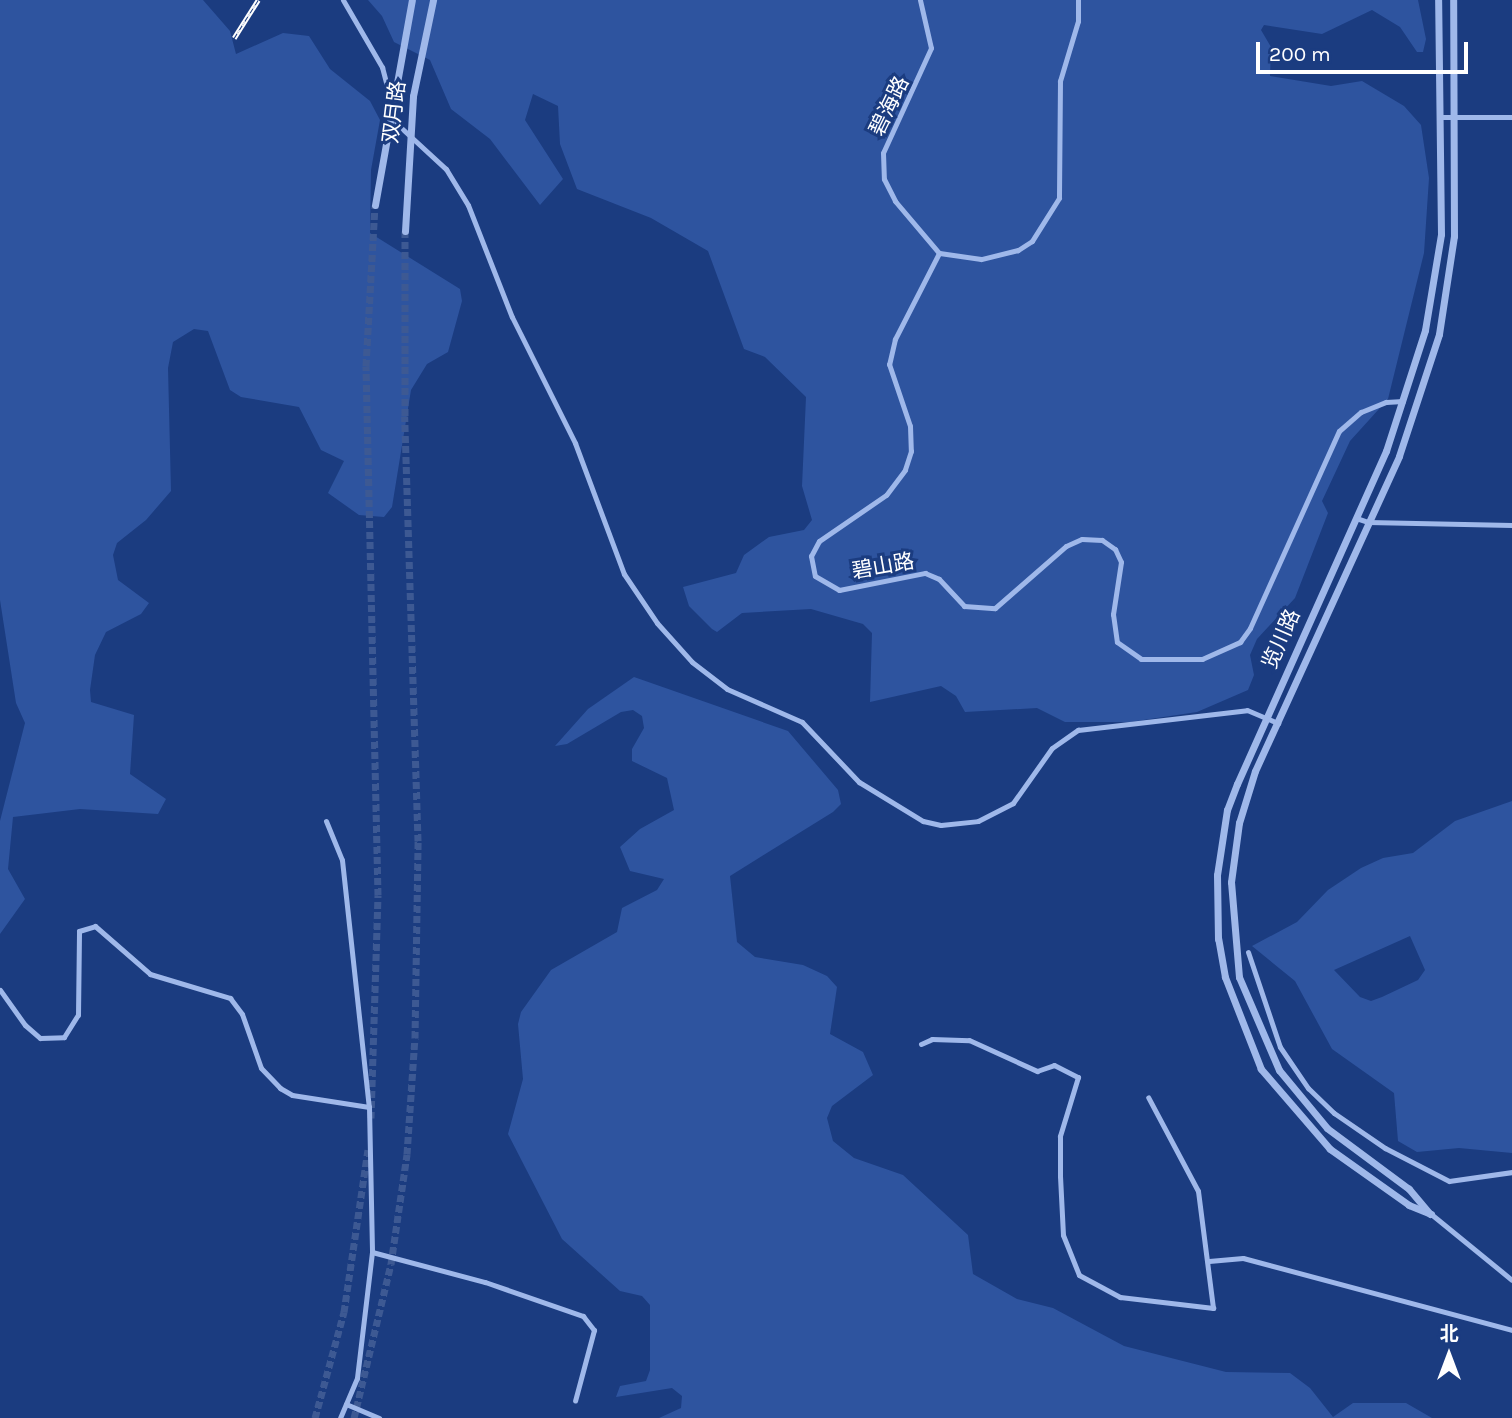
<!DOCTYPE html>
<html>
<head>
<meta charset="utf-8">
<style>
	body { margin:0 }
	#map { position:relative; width:1512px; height:1418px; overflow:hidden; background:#1b3c80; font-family:Karla,"Noto Sans SC",sans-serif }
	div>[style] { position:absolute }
	.green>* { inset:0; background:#2e549f }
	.tertiary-tunnel>* { height:7px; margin-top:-3.5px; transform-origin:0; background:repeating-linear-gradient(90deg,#3d5993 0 7px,transparent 0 10.5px) }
	.minor>* { height:5px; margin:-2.5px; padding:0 2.5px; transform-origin:2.5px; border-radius:2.5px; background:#9fb8ea }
	.tertiary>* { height:7px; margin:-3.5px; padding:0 3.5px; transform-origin:3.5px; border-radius:3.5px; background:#9fb8ea }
	.rail>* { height:4.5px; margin-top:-2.25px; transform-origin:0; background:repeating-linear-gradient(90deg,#1b3c80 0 5px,#fff 0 10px); box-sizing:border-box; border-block:2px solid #fff }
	span { translate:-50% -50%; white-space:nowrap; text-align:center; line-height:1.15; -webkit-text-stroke:6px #1b3c80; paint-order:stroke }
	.street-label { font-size:21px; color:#fff }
	.north { position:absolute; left:1414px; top:1320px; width:70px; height:70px; -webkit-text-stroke:5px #1b3c80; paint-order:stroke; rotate:0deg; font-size:19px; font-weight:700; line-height:28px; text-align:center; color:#fff }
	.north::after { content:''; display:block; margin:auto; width:24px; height:32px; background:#fff; clip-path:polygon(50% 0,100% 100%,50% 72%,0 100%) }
	.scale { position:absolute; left:1256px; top:42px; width:212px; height:32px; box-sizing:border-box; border:4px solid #fff; border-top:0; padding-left:9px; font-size:21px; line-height:24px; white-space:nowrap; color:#fff; -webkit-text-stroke:5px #1b3c80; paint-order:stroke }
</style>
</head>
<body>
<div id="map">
	<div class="green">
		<i style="clip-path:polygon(0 0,203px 0,230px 31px,236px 54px,283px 33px,309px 36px,330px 69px,370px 101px,380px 120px,371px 170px,370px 233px,460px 289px,462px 301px,448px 352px,427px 364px,411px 390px,392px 507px,384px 517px,359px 515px,328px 493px,344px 461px,321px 450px,299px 407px,241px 397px,230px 390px,208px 331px,194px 329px,173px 342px,168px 368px,171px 491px,146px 520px,117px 543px,113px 555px,118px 580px,149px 603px,141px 614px,106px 632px,95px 655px,90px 690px,91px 702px,134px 715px,130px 774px,166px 799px,158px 814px,80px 809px,13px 817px,8px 869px,25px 899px,0 934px,0 821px,25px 723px,16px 703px,0 600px)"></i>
		<i style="clip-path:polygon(368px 0,1418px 0,1426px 39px,1423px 52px,1417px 52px,1400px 27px,1372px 10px,1322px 34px,1264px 25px,1261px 30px,1271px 47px,1270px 76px,1331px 86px,1362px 81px,1404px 106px,1421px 125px,1429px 178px,1424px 253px,1388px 399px,1350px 441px,1322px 501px,1328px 513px,1295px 598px,1257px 639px,1250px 655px,1254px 675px,1248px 690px,1197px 712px,1130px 722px,1065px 722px,1037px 708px,965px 712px,956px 696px,941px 686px,870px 702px,872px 633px,863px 624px,811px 609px,742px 613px,717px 632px,712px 629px,689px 606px,683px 587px,736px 573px,744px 555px,769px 537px,804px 530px,812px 520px,802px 486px,806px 397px,765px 357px,744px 349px,708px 251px,651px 218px,577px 189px,560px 144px,558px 106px,533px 94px,525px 120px,563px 179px,540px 205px,490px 139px,451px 109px,430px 60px,394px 42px,382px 16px)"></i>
		<i style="clip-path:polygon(634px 677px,788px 731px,838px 790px,841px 804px,833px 812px,730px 876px,737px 942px,755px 957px,803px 965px,827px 976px,837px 987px,830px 1034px,863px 1052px,873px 1075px,832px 1106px,827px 1118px,833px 1141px,854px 1158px,903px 1175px,968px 1235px,973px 1274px,1017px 1299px,1053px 1308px,1124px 1346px,1226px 1372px,1290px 1373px,1310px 1388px,1333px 1417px,1353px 1403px,1406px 1403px,1432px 1418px,659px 1418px,681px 1408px,682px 1396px,672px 1388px,616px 1397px,620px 1386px,646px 1381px,650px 1370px,650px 1305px,642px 1296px,620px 1291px,562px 1239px,508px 1134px,523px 1079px,518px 1024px,521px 1012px,551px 970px,617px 932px,622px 908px,657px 890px,664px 879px,630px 871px,620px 847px,640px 829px,674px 810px,667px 778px,632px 761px,632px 749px,644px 728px,642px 716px,633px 710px,621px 712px,567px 744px,555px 746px,588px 709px)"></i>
		<i style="clip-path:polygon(evenodd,1512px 801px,1512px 1153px,1459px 1148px,1417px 1152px,1398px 1141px,1394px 1093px,1332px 1049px,1295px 981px,1252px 946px,1297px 922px,1328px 890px,1361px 868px,1383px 858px,1413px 853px,1455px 821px,1512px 801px,1410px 936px,1425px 970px,1418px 980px,1382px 997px,1371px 1001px,1360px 997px,1334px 970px,1410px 936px)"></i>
	</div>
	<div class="tertiary-tunnel">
		<i style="left:371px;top:1118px;width:223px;rotate:-88.2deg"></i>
		<i style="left:378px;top:895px;width:529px;rotate:-91.3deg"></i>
		<i style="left:366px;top:366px;width:161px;rotate:-86.8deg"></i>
		<i style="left:315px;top:1418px;width:110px;rotate:-74.7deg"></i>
		<i style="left:344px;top:1312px;width:164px;rotate:-81.6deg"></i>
		<i style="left:354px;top:1418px;width:158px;rotate:-76.5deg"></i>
		<i style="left:391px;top:1264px;width:111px;rotate:-81.7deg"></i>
		<i style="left:407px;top:1154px;width:116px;rotate:-86.1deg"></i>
		<i style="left:415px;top:1038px;width:197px;rotate:-89.1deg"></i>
		<i style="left:418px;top:841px;width:425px;rotate:-91.8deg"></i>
		<i style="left:405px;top:416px;width:185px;rotate:-90deg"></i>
	</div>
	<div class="minor">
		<i style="left:343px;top:0;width:78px;rotate:59.8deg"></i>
		<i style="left:382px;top:67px;width:59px;rotate:75.3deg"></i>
		<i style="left:397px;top:124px;width:67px;rotate:42.6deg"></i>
		<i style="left:446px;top:169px;width:42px;rotate:58.6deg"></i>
		<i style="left:468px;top:205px;width:120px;rotate:68.6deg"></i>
		<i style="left:512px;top:317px;width:141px;rotate:63.4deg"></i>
		<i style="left:575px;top:443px;width:140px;rotate:69.5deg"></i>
		<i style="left:624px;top:574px;width:59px;rotate:56deg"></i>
		<i style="left:657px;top:623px;width:52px;rotate:48.1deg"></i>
		<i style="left:692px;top:662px;width:44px;rotate:37.6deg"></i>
		<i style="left:727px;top:689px;width:82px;rotate:23.7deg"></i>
		<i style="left:802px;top:722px;width:83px;rotate:46.5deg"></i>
		<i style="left:859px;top:782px;width:75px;rotate:31.4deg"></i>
		<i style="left:923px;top:821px;width:18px;rotate:13deg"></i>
		<i style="left:941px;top:825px;width:37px;rotate:-6deg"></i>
		<i style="left:978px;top:821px;width:39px;rotate:-27deg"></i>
		<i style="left:1013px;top:803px;width:67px;rotate:-54.7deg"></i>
		<i style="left:1052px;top:748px;width:32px;rotate:-35deg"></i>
		<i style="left:1078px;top:730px;width:170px;rotate:-6.7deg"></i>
		<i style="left:1247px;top:710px;width:34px;rotate:23deg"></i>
		<i style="left:920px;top:0;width:49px;rotate:77.1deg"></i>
		<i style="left:931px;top:48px;width:115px;rotate:114.6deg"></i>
		<i style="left:883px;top:153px;width:26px;rotate:88deg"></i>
		<i style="left:884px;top:179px;width:25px;rotate:63deg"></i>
		<i style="left:895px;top:201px;width:68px;rotate:49.8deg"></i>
		<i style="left:1078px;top:0;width:21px;rotate:90deg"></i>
		<i style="left:1078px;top:21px;width:63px;rotate:106.7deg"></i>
		<i style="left:1060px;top:81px;width:117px;rotate:90.5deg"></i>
		<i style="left:1059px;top:198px;width:51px;rotate:122.1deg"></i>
		<i style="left:1032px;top:241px;width:17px;rotate:147deg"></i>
		<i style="left:1018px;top:250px;width:38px;rotate:166deg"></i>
		<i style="left:981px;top:259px;width:42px;rotate:-171.9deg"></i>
		<i style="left:939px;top:253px;width:97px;rotate:117.1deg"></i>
		<i style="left:895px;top:339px;width:26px;rotate:103deg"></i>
		<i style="left:889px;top:364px;width:65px;rotate:71.3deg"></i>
		<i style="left:910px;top:426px;width:25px;rotate:88deg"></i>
		<i style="left:911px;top:451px;width:20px;rotate:108deg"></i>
		<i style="left:905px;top:470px;width:31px;rotate:127deg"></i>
		<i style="left:886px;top:495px;width:81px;rotate:145.5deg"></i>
		<i style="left:819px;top:541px;width:17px;rotate:118deg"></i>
		<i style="left:811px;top:556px;width:20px;rotate:79deg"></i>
		<i style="left:815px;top:576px;width:28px;rotate:30deg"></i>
		<i style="left:839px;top:590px;width:88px;rotate:-11.2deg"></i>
		<i style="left:925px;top:573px;width:15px;rotate:23deg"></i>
		<i style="left:939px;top:579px;width:37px;rotate:47deg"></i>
		<i style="left:964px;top:606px;width:31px;rotate:4deg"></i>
		<i style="left:995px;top:608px;width:94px;rotate:-41.1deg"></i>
		<i style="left:1066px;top:546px;width:17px;rotate:-24deg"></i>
		<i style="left:1082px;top:539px;width:20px;rotate:3deg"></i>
		<i style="left:1102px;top:540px;width:16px;rotate:35deg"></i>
		<i style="left:1115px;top:549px;width:14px;rotate:65deg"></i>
		<i style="left:1121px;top:562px;width:53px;rotate:98.7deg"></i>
		<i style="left:1113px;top:614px;width:28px;rotate:82deg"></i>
		<i style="left:1117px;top:642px;width:29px;rotate:35deg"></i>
		<i style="left:1141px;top:659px;width:61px"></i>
		<i style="left:1202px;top:659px;width:42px;rotate:-24.1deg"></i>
		<i style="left:1240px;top:642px;width:17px;rotate:-54deg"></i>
		<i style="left:1250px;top:628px;width:216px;rotate:-65.7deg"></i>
		<i style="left:1339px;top:431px;width:29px;rotate:-41deg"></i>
		<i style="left:1361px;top:412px;width:27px;rotate:-22deg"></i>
		<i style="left:1386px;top:402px;width:17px;rotate:-3deg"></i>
		<i style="left:1441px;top:117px;width:71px"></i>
		<i style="left:1356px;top:518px;width:13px;rotate:18deg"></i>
		<i style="left:1368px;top:522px;width:144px;rotate:1.2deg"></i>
		<i style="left:326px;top:821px;width:42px;rotate:67.7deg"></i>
		<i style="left:342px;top:860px;width:248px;rotate:83.8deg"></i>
		<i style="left:1248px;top:952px;width:100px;rotate:71.4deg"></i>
		<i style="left:1280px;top:1047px;width:50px;rotate:55.7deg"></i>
		<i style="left:1308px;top:1088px;width:36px;rotate:44deg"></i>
		<i style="left:1334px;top:1113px;width:62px;rotate:34.5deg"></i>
		<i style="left:1385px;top:1148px;width:72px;rotate:27.3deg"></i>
		<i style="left:1449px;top:1181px;width:64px;rotate:-8.1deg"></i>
		<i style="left:0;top:990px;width:43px;rotate:54.5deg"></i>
		<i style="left:25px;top:1025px;width:20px;rotate:41deg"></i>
		<i style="left:40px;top:1038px;width:24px;rotate:-2deg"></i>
		<i style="left:64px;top:1037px;width:26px;rotate:-58deg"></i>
		<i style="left:78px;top:1015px;width:84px;rotate:-89.3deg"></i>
		<i style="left:79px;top:931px;width:17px;rotate:-17deg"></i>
		<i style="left:95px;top:926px;width:73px;rotate:41.1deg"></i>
		<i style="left:150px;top:974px;width:84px;rotate:16.7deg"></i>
		<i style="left:230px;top:998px;width:20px;rotate:53deg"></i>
		<i style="left:242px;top:1014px;width:57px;rotate:70.6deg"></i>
		<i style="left:261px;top:1068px;width:28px;rotate:46deg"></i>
		<i style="left:280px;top:1088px;width:14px;rotate:30deg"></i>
		<i style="left:292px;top:1095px;width:78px;rotate:8.9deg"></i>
		<i style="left:369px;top:1107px;width:145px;rotate:88.8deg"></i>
		<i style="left:372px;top:1252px;width:127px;rotate:96.8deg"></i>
		<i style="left:357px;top:1378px;width:43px;rotate:113deg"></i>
		<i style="left:921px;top:1044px;width:12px;rotate:-24deg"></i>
		<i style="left:932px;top:1039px;width:37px;rotate:2deg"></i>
		<i style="left:969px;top:1040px;width:75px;rotate:24.5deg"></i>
		<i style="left:1037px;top:1071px;width:18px;rotate:-19deg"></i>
		<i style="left:1054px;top:1065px;width:27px;rotate:27deg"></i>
		<i style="left:1078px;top:1077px;width:62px;rotate:107deg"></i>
		<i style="left:1060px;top:1136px;width:40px;rotate:90deg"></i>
		<i style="left:1060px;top:1176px;width:59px;rotate:87.1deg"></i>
		<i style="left:1063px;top:1235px;width:43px;rotate:68.2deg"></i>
		<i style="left:1079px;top:1275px;width:47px;rotate:28.2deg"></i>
		<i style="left:1120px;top:1297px;width:94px;rotate:6.7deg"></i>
		<i style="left:1213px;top:1308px;width:118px;rotate:-97.3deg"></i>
		<i style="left:1198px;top:1191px;width:106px;rotate:-118deg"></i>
		<i style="left:1431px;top:1214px;width:104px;rotate:39.2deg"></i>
		<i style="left:372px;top:1252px;width:117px;rotate:14.9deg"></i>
		<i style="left:485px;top:1282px;width:104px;rotate:19.1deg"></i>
		<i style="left:583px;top:1316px;width:18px;rotate:52deg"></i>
		<i style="left:594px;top:1330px;width:73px;rotate:105deg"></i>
		<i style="left:1209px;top:1261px;width:34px;rotate:-5deg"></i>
		<i style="left:1243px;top:1258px;width:278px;rotate:15deg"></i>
		<i style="left:346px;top:1404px;width:36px;rotate:23deg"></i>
	</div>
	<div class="tertiary">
		<i style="left:375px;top:205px;width:208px;rotate:-79.8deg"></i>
		<i style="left:405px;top:231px;width:135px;rotate:-86.6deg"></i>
		<i style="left:413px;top:96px;width:98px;rotate:-78.2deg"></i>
		<i style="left:1430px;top:1214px;width:33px;rotate:-130deg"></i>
		<i style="left:1409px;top:1189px;width:102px;rotate:-143.4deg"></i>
		<i style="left:1327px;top:1128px;width:75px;rotate:-129.6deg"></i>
		<i style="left:1279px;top:1070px;width:101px;rotate:-113.3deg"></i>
		<i style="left:1239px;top:977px;width:95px;rotate:-94.8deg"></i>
		<i style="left:1231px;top:882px;width:60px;rotate:-82.3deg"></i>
		<i style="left:1239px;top:823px;width:54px;rotate:-72.9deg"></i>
		<i style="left:1255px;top:771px;width:346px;rotate:-65.4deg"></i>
		<i style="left:1399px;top:456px;width:128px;rotate:-71.8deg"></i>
		<i style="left:1439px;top:334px;width:99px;rotate:-81.3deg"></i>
		<i style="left:1454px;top:236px;width:236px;rotate:-90.2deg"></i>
		<i style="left:1431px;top:1214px;width:24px;rotate:-158deg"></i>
		<i style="left:1409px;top:1205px;width:97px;rotate:-144.7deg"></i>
		<i style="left:1330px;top:1149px;width:106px;rotate:-130.8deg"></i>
		<i style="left:1261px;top:1069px;width:99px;rotate:-111.4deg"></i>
		<i style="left:1225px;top:977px;width:39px;rotate:-100deg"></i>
		<i style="left:1218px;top:939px;width:64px;rotate:-90.9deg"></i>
		<i style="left:1217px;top:875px;width:66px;rotate:-81.3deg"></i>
		<i style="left:1227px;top:810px;width:28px;rotate:-69deg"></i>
		<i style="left:1237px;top:784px;width:365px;rotate:-65.9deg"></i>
		<i style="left:1386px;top:451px;width:127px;rotate:-72.1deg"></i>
		<i style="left:1425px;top:330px;width:97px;rotate:-80.5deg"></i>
		<i style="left:1441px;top:234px;width:234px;rotate:-90.7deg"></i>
	</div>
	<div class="rail">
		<i style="left:234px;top:38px;width:45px;rotate:-57.7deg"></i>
	</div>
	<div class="street-label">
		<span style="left:889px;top:106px;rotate:-64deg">碧海路</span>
		<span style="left:394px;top:112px;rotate:-83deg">双月路</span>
		<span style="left:883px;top:566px;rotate:-10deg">碧山路</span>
		<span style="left:1281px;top:639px;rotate:-66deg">览川路</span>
	</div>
	<div class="north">北</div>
	<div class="scale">200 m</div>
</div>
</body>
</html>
